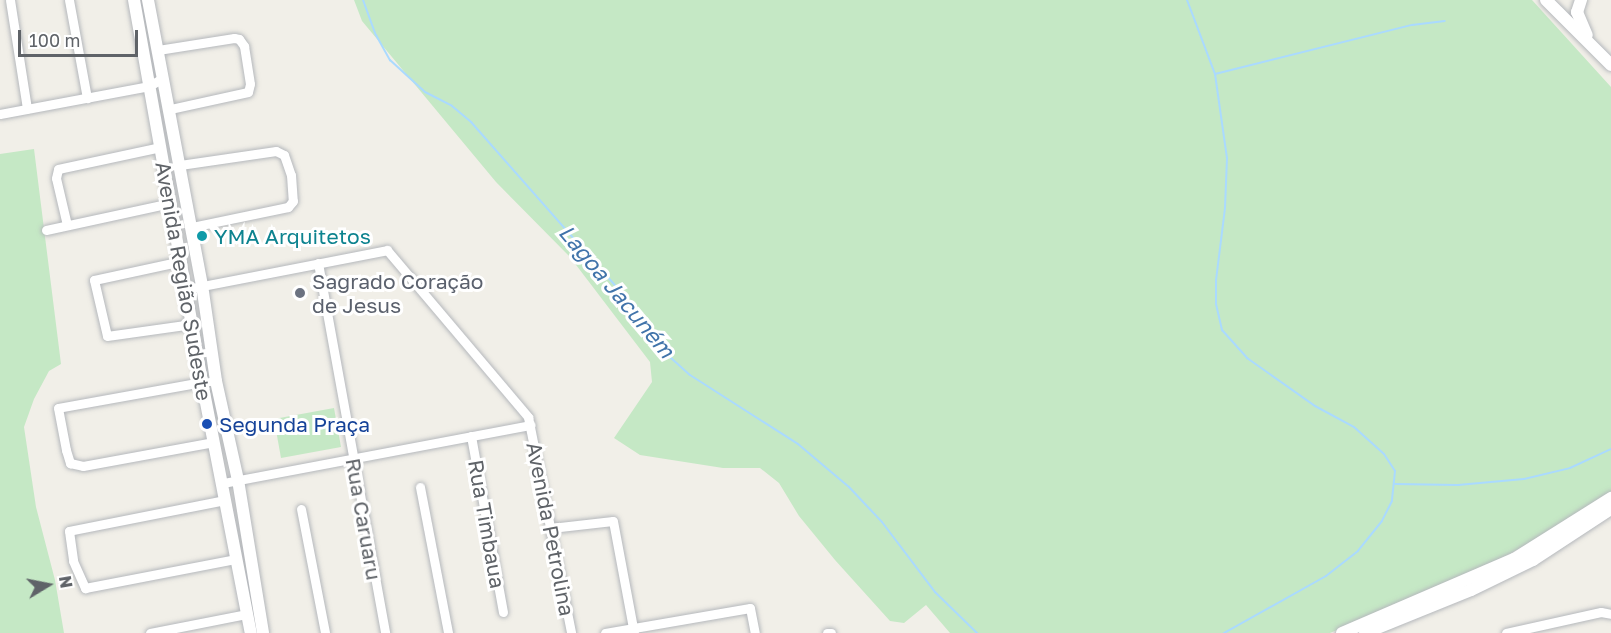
<!DOCTYPE html>
<html>
<head>
<meta charset="utf-8">
<style>
	body { margin:0 }
	#map { position:relative; width:1611px; height:633px; overflow:hidden; background:#f1efe8; font-family:"Golos Text",sans-serif }
	div>[style] { position:absolute }
	.green>* { inset:0; background:#c5e8c5 }
	.stream>* { height:2px; margin:-1px; padding:0 1px; transform-origin:1px; border-radius:1px; background:#aadaff }
	.roads { filter:drop-shadow(0 0 2px #b5b8bc) drop-shadow(0 0 2px #b5b8bc) }
	.street>* { height:9px; margin:-4.5px; padding:0 4.5px; transform-origin:4.5px; border-radius:4.5px; background:#fff }
	.secondary>* { height:12px; margin:-6px; padding:0 6px; transform-origin:6px; border-radius:6px; background:#fff }
	.dots>* { width:16px; height:16px; translate:-50% -50%; box-sizing:border-box; border:3px solid #fff; border-radius:50% }
	span { translate:-50% -50%; white-space:nowrap; text-align:center; line-height:1.15; -webkit-text-stroke:6px #fff; paint-order:stroke }
	.culture-label { font-size:21px; color:#0d838f }
	.left { translate:0 -50%; text-align:left }
	.street-label { font-size:21px; color:#5f6368 }
	.worship-label { font-size:21px; color:#5b616d }
	.transit-label { font-size:21px; color:#164399 }
	.water-label { font-size:22px; color:#4174aa; font-style:italic }
	.north { position:absolute; left:18px; top:555px; width:60px; height:60px; -webkit-text-stroke:4px #fff; paint-order:stroke; rotate:80deg; font-size:16px; font-weight:700; line-height:24px; text-align:center; color:#5f6368 }
	.north::after { content:''; display:block; margin:auto; width:21px; height:27px; background:#5f6368; clip-path:polygon(50% 0,100% 100%,50% 72%,0 100%) }
	.scale { position:absolute; left:18px; top:30px; width:120px; height:27px; box-sizing:border-box; border:3px solid #5f6368; border-top:0; padding-left:8px; font-size:18px; line-height:21px; white-space:nowrap; color:#5f6368; -webkit-text-stroke:4px #fff; paint-order:stroke }
</style>
</head>
<body>
<div id="map">
	<div class="green">
		<i style="clip-path:polygon(354px 0,1532px 0,1611px 87px,1611px 493px,1555px 530px,1481px 569px,1330px 633px,950px 633px,926px 605px,904px 623px,890px 621px,835px 560px,799px 516px,779px 483px,760px 468px,723px 468px,640px 455px,614px 438px,652px 382px,650px 362px,570px 257px,496px 182px,362px 21px)"></i>
		<i style="clip-path:polygon(34px 149px,61px 364px,49px 371px,34px 399px,24px 427px,36px 507px,55px 580px,64px 633px,0 633px,0 154px)"></i>
		<i style="clip-path:polygon(334px 408px,341px 447px,281px 458px,274px 419px)"></i>
	</div>
	<div class="stream">
		<i style="left:363px;top:0;width:37px;rotate:70deg"></i>
		<i style="left:376px;top:35px;width:29px;rotate:61deg"></i>
		<i style="left:390px;top:60px;width:47px;rotate:42.4deg"></i>
		<i style="left:425px;top:92px;width:30px;rotate:27deg"></i>
		<i style="left:452px;top:106px;width:25px;rotate:40deg"></i>
		<i style="left:471px;top:122px;width:245px;rotate:48.6deg"></i>
		<i style="left:633px;top:306px;width:64px;rotate:53.8deg"></i>
		<i style="left:671px;top:358px;width:25px;rotate:42deg"></i>
		<i style="left:690px;top:375px;width:128px;rotate:32.6deg"></i>
		<i style="left:798px;top:444px;width:67px;rotate:40.1deg"></i>
		<i style="left:849px;top:487px;width:48px;rotate:46.7deg"></i>
		<i style="left:882px;top:522px;width:88px;rotate:52.9deg"></i>
		<i style="left:935px;top:592px;width:59px;rotate:44.3deg"></i>
		<i style="left:1187px;top:0;width:79px;rotate:69.3deg"></i>
		<i style="left:1215px;top:74px;width:85px;rotate:81.9deg"></i>
		<i style="left:1227px;top:158px;width:50px;rotate:92.3deg"></i>
		<i style="left:1225px;top:208px;width:73px;rotate:97.1deg"></i>
		<i style="left:1216px;top:280px;width:24px;rotate:90deg"></i>
		<i style="left:1216px;top:304px;width:27px;rotate:77deg"></i>
		<i style="left:1222px;top:330px;width:38px;rotate:48deg"></i>
		<i style="left:1247px;top:358px;width:83px;rotate:35.2deg"></i>
		<i style="left:1315px;top:406px;width:44px;rotate:28.3deg"></i>
		<i style="left:1354px;top:427px;width:40px;rotate:42deg"></i>
		<i style="left:1384px;top:454px;width:20px;rotate:57deg"></i>
		<i style="left:1395px;top:471px;width:30px;rotate:96deg"></i>
		<i style="left:1392px;top:501px;width:22px;rotate:117deg"></i>
		<i style="left:1382px;top:521px;width:38px;rotate:129deg"></i>
		<i style="left:1358px;top:551px;width:41px;rotate:142deg"></i>
		<i style="left:1326px;top:576px;width:117px;rotate:150.8deg"></i>
		<i style="left:1215px;top:74px;width:203px;rotate:-14deg"></i>
		<i style="left:1412px;top:25px;width:33px;rotate:-7deg"></i>
		<i style="left:1395px;top:484px;width:63px;rotate:0.9deg"></i>
		<i style="left:1458px;top:485px;width:66px;rotate:-5.2deg"></i>
		<i style="left:1524px;top:479px;width:47px;rotate:-13.4deg"></i>
		<i style="left:1570px;top:468px;width:45px;rotate:-24.9deg"></i>
	</div>
	<div class="roads">
		<div class="street">
			<i style="left:10px;top:0;width:110px;rotate:81.1deg"></i>
			<i style="left:69px;top:0;width:100px;rotate:79.6deg"></i>
			<i style="left:158px;top:50px;width:77px;rotate:-9deg"></i>
			<i style="left:234px;top:38px;width:5px;rotate:11deg"></i>
			<i style="left:239px;top:39px;width:9px;rotate:54deg"></i>
			<i style="left:244px;top:46px;width:38px;rotate:81deg"></i>
			<i style="left:250px;top:84px;width:8px;rotate:104deg"></i>
			<i style="left:248px;top:92px;width:80px;rotate:167.7deg"></i>
			<i style="left:0;top:114px;width:152px;rotate:-10.6deg"></i>
			<i style="left:149px;top:86px;width:16px;rotate:-30deg"></i>
			<i style="left:180px;top:165px;width:97px;rotate:-8.3deg"></i>
			<i style="left:276px;top:151px;width:9px;rotate:27deg"></i>
			<i style="left:284px;top:155px;width:21px;rotate:71deg"></i>
			<i style="left:291px;top:175px;width:26px;rotate:86deg"></i>
			<i style="left:293px;top:201px;width:8px;rotate:130deg"></i>
			<i style="left:288px;top:207px;width:99px;rotate:168.3deg"></i>
			<i style="left:67px;top:225px;width:48px;rotate:-103.2deg"></i>
			<i style="left:56px;top:178px;width:9px;rotate:-77deg"></i>
			<i style="left:58px;top:169px;width:105px;rotate:-12.1deg"></i>
			<i style="left:46px;top:230px;width:128px;rotate:-12.2deg"></i>
			<i style="left:182px;top:261px;width:90px;rotate:167.8deg"></i>
			<i style="left:94px;top:280px;width:57px;rotate:76.9deg"></i>
			<i style="left:107px;top:336px;width:86px;rotate:-8deg"></i>
			<i style="left:318px;top:263px;width:376px;rotate:79.7deg"></i>
			<i style="left:187px;top:289px;width:204px;rotate:-11deg"></i>
			<i style="left:387px;top:250px;width:219px;rotate:49.8deg"></i>
			<i style="left:528px;top:417px;width:220px;rotate:78.7deg"></i>
			<i style="left:202px;top:382px;width:146px;rotate:169.8deg"></i>
			<i style="left:58px;top:408px;width:43px;rotate:79.2deg"></i>
			<i style="left:66px;top:450px;width:14px;rotate:73deg"></i>
			<i style="left:70px;top:463px;width:13px;rotate:13deg"></i>
			<i style="left:83px;top:466px;width:133px;rotate:-10.4deg"></i>
			<i style="left:471px;top:436px;width:179px;rotate:79.7deg"></i>
			<i style="left:223px;top:483px;width:313px;rotate:-10.7deg"></i>
			<i style="left:420px;top:487px;width:149px;rotate:79.1deg"></i>
			<i style="left:225px;top:500px;width:159px;rotate:168.8deg"></i>
			<i style="left:69px;top:531px;width:30px;rotate:82deg"></i>
			<i style="left:73px;top:561px;width:30px;rotate:66deg"></i>
			<i style="left:85px;top:588px;width:154px;rotate:-10.9deg"></i>
			<i style="left:301px;top:509px;width:126px;rotate:79deg"></i>
			<i style="left:551px;top:528px;width:62px;rotate:-6.4deg"></i>
			<i style="left:613px;top:521px;width:114px;rotate:79.4deg"></i>
			<i style="left:150px;top:633px;width:99px;rotate:-11.1deg"></i>
			<i style="left:605px;top:633px;width:147px;rotate:-9.8deg"></i>
			<i style="left:750px;top:608px;width:25px;rotate:79deg"></i>
			<i style="left:827px;top:633px;width:4px"></i>
			<i style="left:1506px;top:633px;width:97px;rotate:-12.5deg"></i>
			<i style="left:1601px;top:612px;width:10px;rotate:11deg"></i>
		</div>
		<div class="secondary">
			<i style="left:134px;top:0;width:388px;rotate:79.9deg"></i>
			<i style="left:202px;top:382px;width:256px;rotate:79deg"></i>
			<i style="left:148px;top:0;width:290px;rotate:79.3deg"></i>
			<i style="left:202px;top:285px;width:97px;rotate:81.7deg"></i>
			<i style="left:216px;top:381px;width:101px;rotate:77.5deg"></i>
			<i style="left:238px;top:480px;width:155px;rotate:80.7deg"></i>
			<i style="left:1546px;top:0;width:92px;rotate:45deg"></i>
			<i style="left:1581px;top:0;width:13px;rotate:108deg"></i>
			<i style="left:1577px;top:12px;width:25px;rotate:67deg"></i>
			<i style="left:1342px;top:633px;width:187px;rotate:-23.3deg"></i>
			<i style="left:1514px;top:559px;width:115px;rotate:-32.2deg"></i>
			<i style="left:1365px;top:633px;width:114px;rotate:-22.1deg"></i>
			<i style="left:1471px;top:590px;width:69px;rotate:-25.8deg"></i>
			<i style="left:1533px;top:560px;width:93px;rotate:-33.2deg"></i>
		</div>
	</div>
	<div class="dots">
		<i style="left:202px;top:236px;background:#0f9aa8"></i>
		<i style="left:300px;top:293px;background:#6b7280"></i>
		<i style="left:207px;top:424px;background:#1a4fb4"></i>
	</div>
	<div class="culture-label">
		<span class="left" style="left:214px;top:236px">YMA Arquitetos</span>
	</div>
	<div class="street-label">
		<span style="left:184px;top:281px;rotate:80deg">Avenida Região Sudeste</span>
		<span style="left:364px;top:519px;rotate:80deg">Rua Caruaru</span>
		<span style="left:487px;top:524px;rotate:80deg">Rua Timbaua</span>
		<span style="left:551px;top:529px;rotate:79deg">Avenida Petrolina</span>
	</div>
	<div class="worship-label">
		<span class="left" style="left:312px;top:293px">Sagrado Coração<br>de Jesus</span>
	</div>
	<div class="transit-label">
		<span class="left" style="left:219px;top:424px">Segunda Praça</span>
	</div>
	<div class="water-label">
		<span style="left:617px;top:291px;rotate:50deg">Lagoa Jacuném</span>
	</div>
	<div class="north">N</div>
	<div class="scale">100 m</div>
</div>
</body>
</html>
